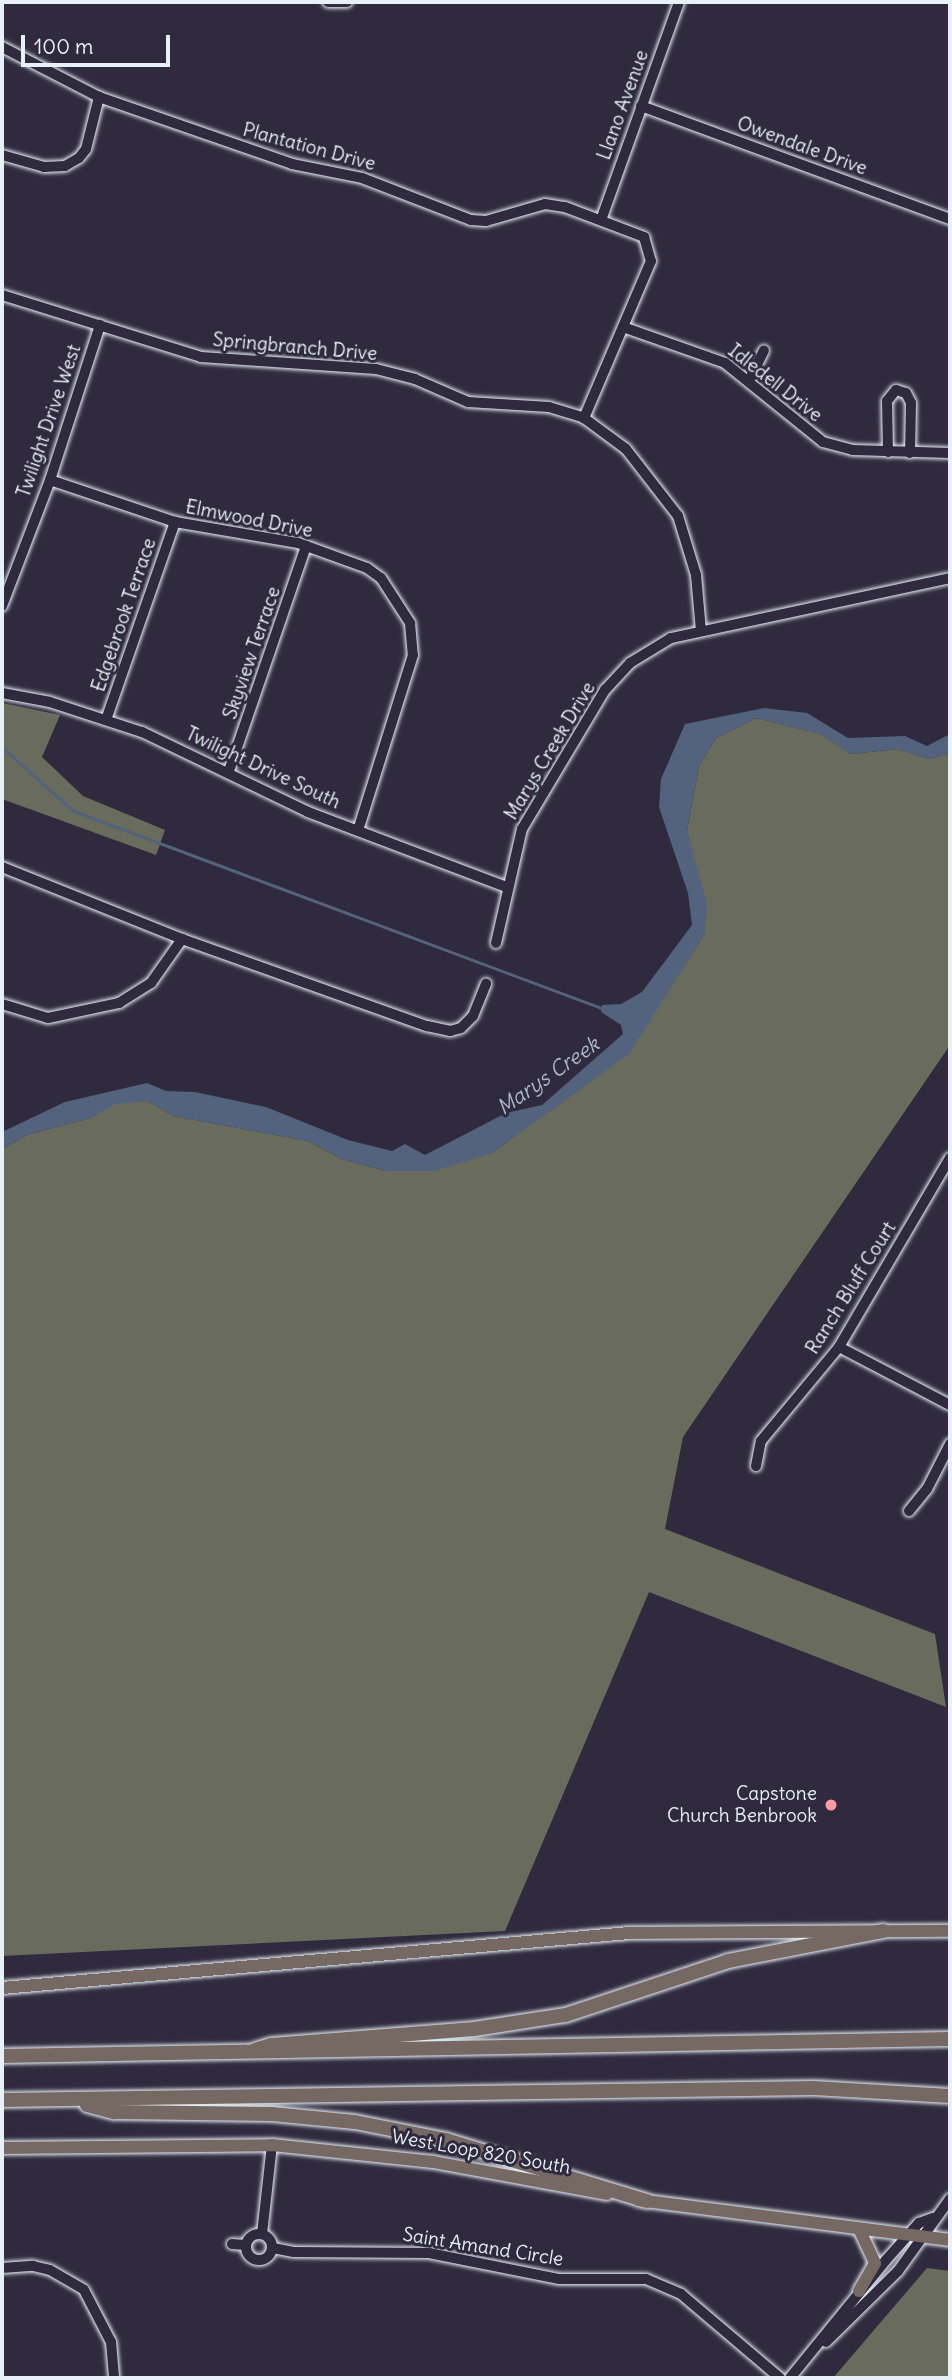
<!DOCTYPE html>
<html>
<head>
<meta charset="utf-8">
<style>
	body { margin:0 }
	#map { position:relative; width:952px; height:2380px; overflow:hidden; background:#2f2a3d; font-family:Delius,sans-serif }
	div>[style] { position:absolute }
	.green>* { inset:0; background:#696c5d }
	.water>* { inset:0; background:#53637d }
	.stream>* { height:2.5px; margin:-1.25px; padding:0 1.25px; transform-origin:1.25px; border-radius:1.25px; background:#53637d }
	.roads { filter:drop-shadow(0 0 2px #e8f1f8) drop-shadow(0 0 2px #e8f1f8) }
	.minor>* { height:10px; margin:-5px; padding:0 5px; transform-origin:5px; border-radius:5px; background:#2f2a3d }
	.minor>.ring { margin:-5px; padding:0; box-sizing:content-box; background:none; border:10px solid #2f2a3d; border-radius:50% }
	.major>* { height:12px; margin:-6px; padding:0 6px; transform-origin:6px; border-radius:6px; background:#766964 }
	.highway>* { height:14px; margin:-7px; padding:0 7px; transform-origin:7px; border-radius:7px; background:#766964 }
	.dots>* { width:19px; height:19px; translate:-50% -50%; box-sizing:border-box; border:4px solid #2f2a3d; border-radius:50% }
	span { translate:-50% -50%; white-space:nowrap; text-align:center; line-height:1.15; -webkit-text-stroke:6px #2f2a3d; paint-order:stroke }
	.street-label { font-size:19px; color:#e8f1f8 }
	.poi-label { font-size:19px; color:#e8f1f8 }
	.right { translate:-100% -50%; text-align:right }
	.water-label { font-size:21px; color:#acb8c7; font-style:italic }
	.frame { position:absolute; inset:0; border:4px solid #e8f1f8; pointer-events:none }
	.scale { position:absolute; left:21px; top:35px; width:149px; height:32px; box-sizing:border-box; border:4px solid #e8f1f8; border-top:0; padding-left:9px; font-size:21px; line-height:24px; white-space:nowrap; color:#e8f1f8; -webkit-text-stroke:5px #2f2a3d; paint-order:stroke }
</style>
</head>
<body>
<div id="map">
	<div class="green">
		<i style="clip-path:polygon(2px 703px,60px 715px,42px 757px,83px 796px,165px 830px,156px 855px,2px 799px)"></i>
		<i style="clip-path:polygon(756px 718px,821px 734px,851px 754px,898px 749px,929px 759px,950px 753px,950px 1045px,683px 1437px,665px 1529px,935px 1634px,946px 1707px,649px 1592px,505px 1931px,2px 1956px,2px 1149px,29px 1134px,91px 1118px,115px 1103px,148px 1101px,173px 1116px,308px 1141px,342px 1159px,386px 1171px,492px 1153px,628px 1054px,705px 933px,700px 883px,687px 831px,699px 766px,716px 738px)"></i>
		<i style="clip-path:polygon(927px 2268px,950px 2271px,950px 2378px,833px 2378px)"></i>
	</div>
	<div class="water">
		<i style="clip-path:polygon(764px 708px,807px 713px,848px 738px,905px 736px,927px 746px,950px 734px,950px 753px,929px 759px,898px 749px,851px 754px,820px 734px,756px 718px,716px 738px,699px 766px,687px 831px,707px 904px,705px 933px,629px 1054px,492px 1153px,435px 1171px,386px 1171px,342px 1159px,308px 1141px,173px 1116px,148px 1101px,115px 1104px,91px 1118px,29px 1134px,2px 1149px,2px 1132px,65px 1102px,147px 1083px,166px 1091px,195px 1092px,266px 1107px,348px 1140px,392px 1151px,405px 1144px,425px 1155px,506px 1113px,542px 1105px,623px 1034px,621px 1025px,601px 1012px,602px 1005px,621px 1004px,642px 992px,692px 925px,688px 893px,659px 807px,661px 779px,685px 724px)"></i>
	</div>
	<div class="stream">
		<i style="left:2px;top:747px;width:96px;rotate:41.6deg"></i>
		<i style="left:74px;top:811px;width:566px;rotate:20.48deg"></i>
	</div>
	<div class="roads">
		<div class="minor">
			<i style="left:328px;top:2px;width:19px"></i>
			<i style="left:2px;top:47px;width:109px;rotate:27.3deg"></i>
			<i style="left:99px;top:97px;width:204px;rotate:19.1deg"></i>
			<i style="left:292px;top:164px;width:71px;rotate:11.3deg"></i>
			<i style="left:362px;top:178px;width:117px;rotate:21.1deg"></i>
			<i style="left:471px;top:220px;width:15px;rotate:4deg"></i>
			<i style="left:486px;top:221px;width:61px;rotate:-16.1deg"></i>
			<i style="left:545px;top:204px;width:20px;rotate:9deg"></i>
			<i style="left:565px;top:207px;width:85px;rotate:20.8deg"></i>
			<i style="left:644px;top:237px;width:25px;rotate:74deg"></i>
			<i style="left:651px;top:261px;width:171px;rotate:113.1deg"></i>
			<i style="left:641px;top:106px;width:329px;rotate:20.1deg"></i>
			<i style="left:2px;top:155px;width:44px;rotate:15.9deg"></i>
			<i style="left:44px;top:167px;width:21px;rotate:-3deg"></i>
			<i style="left:65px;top:166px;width:16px;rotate:-30deg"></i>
			<i style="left:79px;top:158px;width:11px;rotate:-52deg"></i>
			<i style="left:86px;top:149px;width:54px;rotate:-76deg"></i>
			<i style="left:601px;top:220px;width:232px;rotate:-70.3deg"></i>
			<i style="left:2px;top:295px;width:208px;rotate:17.3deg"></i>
			<i style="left:201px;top:357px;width:175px;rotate:3.9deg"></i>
			<i style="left:376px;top:369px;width:40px;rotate:14.4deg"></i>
			<i style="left:415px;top:379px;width:58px;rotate:23.5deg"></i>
			<i style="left:468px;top:402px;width:81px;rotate:3.5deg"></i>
			<i style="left:549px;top:407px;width:37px;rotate:17deg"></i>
			<i style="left:584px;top:418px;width:52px;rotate:36.4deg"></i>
			<i style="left:626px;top:449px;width:85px;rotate:52.2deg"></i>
			<i style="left:678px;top:516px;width:62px;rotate:73deg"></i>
			<i style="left:696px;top:575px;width:56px;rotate:84.9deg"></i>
			<i style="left:623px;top:327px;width:108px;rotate:19.4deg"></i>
			<i style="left:725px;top:363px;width:126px;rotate:38.9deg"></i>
			<i style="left:823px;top:442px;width:31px;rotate:15deg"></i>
			<i style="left:853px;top:450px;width:97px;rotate:1.8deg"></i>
			<i style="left:749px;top:381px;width:34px;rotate:-64deg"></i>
			<i style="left:888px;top:452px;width:51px;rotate:-91.1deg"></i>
			<i style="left:887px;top:401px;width:14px;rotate:-51deg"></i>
			<i style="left:896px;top:390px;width:10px;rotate:17deg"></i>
			<i style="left:906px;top:393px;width:11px;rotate:63deg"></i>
			<i style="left:911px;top:403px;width:50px;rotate:91.1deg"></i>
			<i style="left:50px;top:480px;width:132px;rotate:18.6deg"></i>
			<i style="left:175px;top:522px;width:125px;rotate:9.7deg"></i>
			<i style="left:298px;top:543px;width:73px;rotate:19.9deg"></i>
			<i style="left:367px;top:568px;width:17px;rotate:36deg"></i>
			<i style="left:381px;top:578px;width:54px;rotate:57.2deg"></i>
			<i style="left:410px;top:623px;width:32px;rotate:85deg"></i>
			<i style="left:413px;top:655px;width:184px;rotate:107.4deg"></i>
			<i style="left:2px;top:606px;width:135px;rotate:-69.1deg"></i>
			<i style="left:50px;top:480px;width:163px;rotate:-72.1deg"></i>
			<i style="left:2px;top:693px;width:49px;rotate:10.6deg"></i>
			<i style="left:50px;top:702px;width:97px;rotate:18.1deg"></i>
			<i style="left:142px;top:732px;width:184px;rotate:25.7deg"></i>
			<i style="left:308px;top:812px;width:212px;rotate:20.7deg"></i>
			<i style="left:106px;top:720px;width:210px;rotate:-70.8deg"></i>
			<i style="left:229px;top:771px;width:238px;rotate:-71.1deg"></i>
			<i style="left:2px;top:867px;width:194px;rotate:21.8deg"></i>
			<i style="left:182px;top:939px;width:260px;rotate:19.6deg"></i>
			<i style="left:427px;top:1026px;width:24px;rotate:12deg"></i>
			<i style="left:450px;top:1031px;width:11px;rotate:-15deg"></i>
			<i style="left:461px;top:1028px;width:17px;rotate:-45deg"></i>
			<i style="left:473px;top:1016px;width:35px;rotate:-68deg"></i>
			<i style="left:496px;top:943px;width:117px;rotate:-77.2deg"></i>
			<i style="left:522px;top:829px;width:162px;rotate:-59.2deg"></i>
			<i style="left:605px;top:690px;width:37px;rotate:-47deg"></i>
			<i style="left:630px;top:663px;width:48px;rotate:-31.4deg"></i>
			<i style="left:671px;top:638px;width:285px;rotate:-12.1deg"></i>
			<i style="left:2px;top:1004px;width:48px;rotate:16.9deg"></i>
			<i style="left:48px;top:1018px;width:73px;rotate:-11.9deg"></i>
			<i style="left:119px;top:1003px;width:38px;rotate:-32deg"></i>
			<i style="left:151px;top:983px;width:54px;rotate:-54.8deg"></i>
			<i style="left:839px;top:1347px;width:125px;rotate:27.6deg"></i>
			<i style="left:756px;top:1466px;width:25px;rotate:-79deg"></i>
			<i style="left:761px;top:1441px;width:122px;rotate:-50.3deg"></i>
			<i style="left:839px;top:1347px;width:219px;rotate:-59.6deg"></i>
			<i style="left:909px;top:1511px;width:28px;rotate:-51deg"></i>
			<i style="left:927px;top:1489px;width:51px;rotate:-62.9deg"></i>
			<i class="ring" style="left:246px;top:2234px;width:16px;height:16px"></i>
			<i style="left:262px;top:2234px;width:90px;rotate:-83.6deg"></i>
			<i style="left:232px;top:2244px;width:14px;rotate:4deg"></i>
			<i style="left:273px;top:2248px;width:21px;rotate:11deg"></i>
			<i style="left:294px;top:2252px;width:135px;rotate:0.4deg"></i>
			<i style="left:429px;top:2253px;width:133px;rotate:11.3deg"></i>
			<i style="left:559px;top:2279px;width:87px"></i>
			<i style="left:646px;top:2279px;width:38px;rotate:23deg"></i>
			<i style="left:681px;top:2294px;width:130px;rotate:40.3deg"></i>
			<i style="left:2px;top:2268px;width:31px;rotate:-4deg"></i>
			<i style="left:33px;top:2266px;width:17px;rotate:13deg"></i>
			<i style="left:50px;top:2270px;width:39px;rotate:30deg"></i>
			<i style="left:84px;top:2290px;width:59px;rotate:62.6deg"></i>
			<i style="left:111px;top:2342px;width:36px;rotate:85deg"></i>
			<i style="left:826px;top:2342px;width:101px;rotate:-44.6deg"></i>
			<i style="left:898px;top:2271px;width:89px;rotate:-54.2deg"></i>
			<i style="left:790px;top:2378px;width:152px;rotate:-50.9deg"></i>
			<i style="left:886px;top:2260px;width:50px;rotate:-48.3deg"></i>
			<i style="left:919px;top:2223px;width:15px;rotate:-20deg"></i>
		</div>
		<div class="major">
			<i style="left:2px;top:1988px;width:630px;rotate:-5.01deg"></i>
			<i style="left:630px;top:1933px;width:320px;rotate:-0.4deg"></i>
			<i style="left:2px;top:2148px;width:270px;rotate:-0.6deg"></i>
			<i style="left:272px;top:2145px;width:162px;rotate:6deg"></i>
			<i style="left:433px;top:2162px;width:177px;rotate:10.4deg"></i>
			<i style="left:638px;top:2200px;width:315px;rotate:7.3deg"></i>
			<i style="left:859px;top:2291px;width:32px;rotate:-60deg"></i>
			<i style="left:875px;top:2263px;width:38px;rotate:-115deg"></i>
		</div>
		<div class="highway">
			<i style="left:255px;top:2050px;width:17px;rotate:-17deg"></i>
			<i style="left:271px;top:2045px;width:204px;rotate:-4.5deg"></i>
			<i style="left:474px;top:2029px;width:93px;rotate:-8.7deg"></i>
			<i style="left:566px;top:2015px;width:171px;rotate:-18.4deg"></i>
			<i style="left:728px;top:1961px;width:158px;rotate:-11deg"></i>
			<i style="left:2px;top:2056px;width:948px;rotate:-1.03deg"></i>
			<i style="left:2px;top:2100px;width:812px;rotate:-0.85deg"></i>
			<i style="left:814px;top:2088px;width:136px;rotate:3.4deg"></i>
			<i style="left:87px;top:2105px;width:28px;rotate:15deg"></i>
			<i style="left:114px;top:2112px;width:158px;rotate:0.7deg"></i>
			<i style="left:272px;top:2114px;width:83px;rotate:5.5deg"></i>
			<i style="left:355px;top:2122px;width:93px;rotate:11.2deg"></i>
			<i style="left:446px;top:2140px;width:210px;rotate:16.9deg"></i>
		</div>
	</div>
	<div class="dots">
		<i style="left:831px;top:1805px;background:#ff9aa2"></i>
	</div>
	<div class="street-label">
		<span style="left:623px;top:105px;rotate:-70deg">Llano Avenue</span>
		<span style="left:802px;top:146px;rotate:20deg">Owendale Drive</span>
		<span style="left:309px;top:147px;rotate:15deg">Plantation Drive</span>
		<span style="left:295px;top:347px;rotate:5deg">Springbranch Drive</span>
		<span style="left:775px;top:383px;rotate:38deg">Idledell Drive</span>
		<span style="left:49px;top:421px;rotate:-71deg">Twilight Drive West</span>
		<span style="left:249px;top:519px;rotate:11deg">Elmwood Drive</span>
		<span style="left:124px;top:615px;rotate:-71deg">Edgebrook Terrace</span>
		<span style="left:252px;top:653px;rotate:-71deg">Skyview Terrace</span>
		<span style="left:550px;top:751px;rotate:-59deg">Marys Creek Drive</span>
		<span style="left:263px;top:768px;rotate:25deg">Twilight Drive South</span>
		<span style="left:851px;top:1288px;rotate:-58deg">Ranch Bluff Court</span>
		<span style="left:481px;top:2152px;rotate:10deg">West Loop 820 South</span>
		<span style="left:483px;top:2247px;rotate:9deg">Saint Amand Circle</span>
	</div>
	<div class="poi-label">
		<span class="right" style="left:817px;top:1805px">Capstone<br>Church Benbrook</span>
	</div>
	<div class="water-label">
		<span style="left:548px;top:1076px;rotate:-35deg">Marys Creek</span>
	</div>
	<div class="frame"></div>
	<div class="scale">100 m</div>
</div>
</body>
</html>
